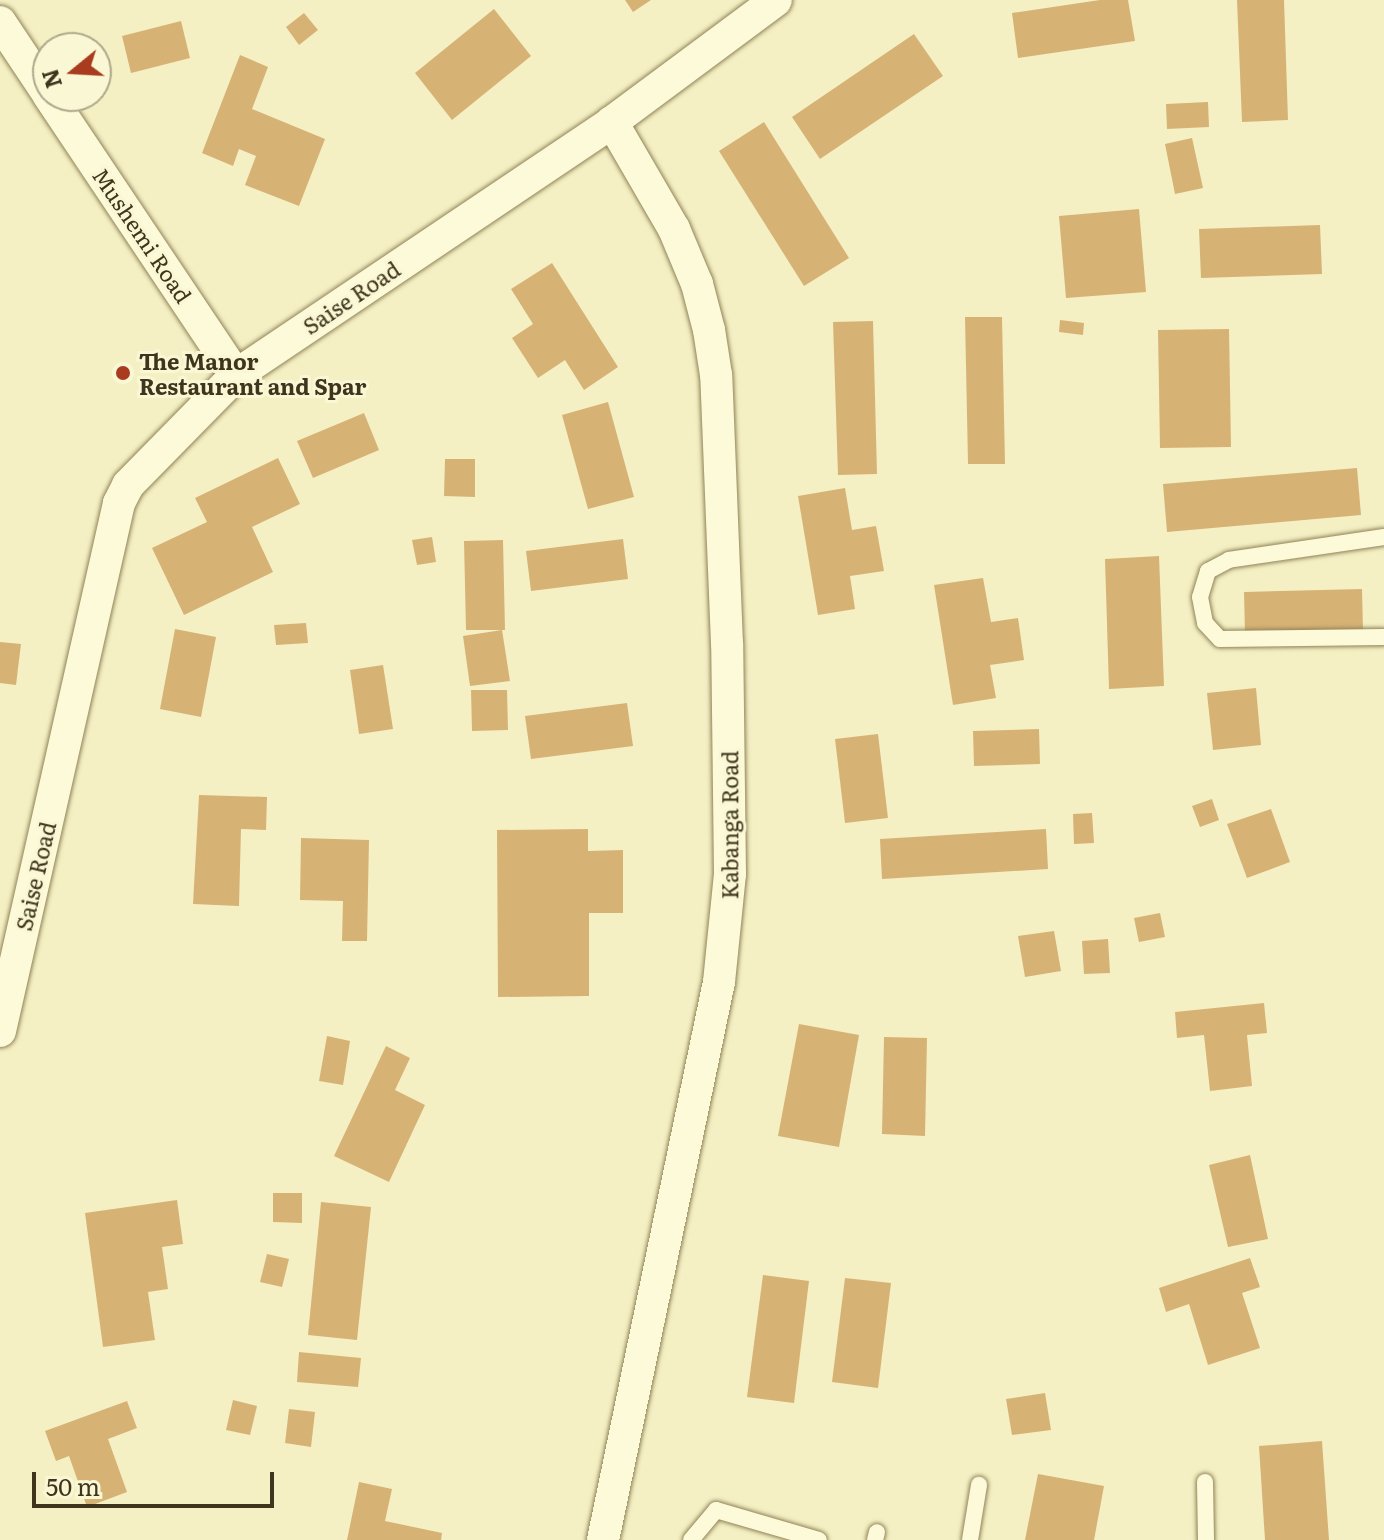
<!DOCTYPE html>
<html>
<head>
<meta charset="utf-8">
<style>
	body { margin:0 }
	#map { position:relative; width:1384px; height:1540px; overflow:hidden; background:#f4f0c4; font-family:Literata,serif }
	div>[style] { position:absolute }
	.building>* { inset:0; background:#d7b275 }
	.roads { filter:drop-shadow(0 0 2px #918357) drop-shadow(0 0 2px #918357) }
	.lane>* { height:16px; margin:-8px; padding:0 8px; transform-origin:8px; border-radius:8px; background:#fdfad9 }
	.street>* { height:32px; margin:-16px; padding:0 16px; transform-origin:16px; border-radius:16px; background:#fdfad9 }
	.dots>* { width:22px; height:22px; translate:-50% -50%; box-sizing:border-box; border:4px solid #faf7d5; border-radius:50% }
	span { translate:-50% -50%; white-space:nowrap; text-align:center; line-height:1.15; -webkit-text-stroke:6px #faf7d5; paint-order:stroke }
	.street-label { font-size:22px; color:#3f351d }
	.poi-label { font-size:22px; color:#3f351d; font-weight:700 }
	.left { translate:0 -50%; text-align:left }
	.north { position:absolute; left:32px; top:32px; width:80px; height:80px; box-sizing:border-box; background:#faf7d5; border:2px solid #afa98b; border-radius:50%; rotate:252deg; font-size:22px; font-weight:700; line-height:32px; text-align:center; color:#3f351d }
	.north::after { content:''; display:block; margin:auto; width:28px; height:36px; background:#a93b1f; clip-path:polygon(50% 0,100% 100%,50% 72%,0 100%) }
	.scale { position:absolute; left:32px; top:1472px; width:242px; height:36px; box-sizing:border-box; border:4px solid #3f351d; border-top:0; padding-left:10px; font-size:24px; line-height:28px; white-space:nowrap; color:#3f351d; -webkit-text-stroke:6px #faf7d5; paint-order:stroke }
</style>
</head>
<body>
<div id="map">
	<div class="building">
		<i style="clip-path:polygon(625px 0,651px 0,633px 12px)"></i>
		<i style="clip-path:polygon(1100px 0,1128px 0,1135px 41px,1018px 58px,1012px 13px)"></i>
		<i style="clip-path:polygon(1237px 0,1284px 0,1288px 120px,1242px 122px)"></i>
		<i style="clip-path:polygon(494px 9px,531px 56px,452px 120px,415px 73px)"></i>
		<i style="clip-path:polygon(304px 13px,318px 30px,299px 45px,286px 27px)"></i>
		<i style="clip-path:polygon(181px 21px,190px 58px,131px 73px,122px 36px)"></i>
		<i style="clip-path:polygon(914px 34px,943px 76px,820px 159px,792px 117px)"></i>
		<i style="clip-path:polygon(240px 55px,268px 67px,252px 109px,325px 139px,299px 206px,245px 185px,256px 156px,239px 149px,233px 166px,202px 153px)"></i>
		<i style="clip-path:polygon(1208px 102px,1209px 127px,1167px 129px,1166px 104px)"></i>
		<i style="clip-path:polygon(764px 122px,849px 258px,804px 286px,719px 151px)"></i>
		<i style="clip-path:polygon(1192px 138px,1203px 188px,1175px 194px,1165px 144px)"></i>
		<i style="clip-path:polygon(1139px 209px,1146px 292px,1066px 298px,1059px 216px)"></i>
		<i style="clip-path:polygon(1320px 225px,1322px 274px,1201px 278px,1199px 229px)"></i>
		<i style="clip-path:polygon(552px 263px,618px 367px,584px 390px,565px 360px,538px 378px,512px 338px,533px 324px,511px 289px)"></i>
		<i style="clip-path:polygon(965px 317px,1002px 317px,1005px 464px,968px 464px)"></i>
		<i style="clip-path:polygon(1060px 320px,1084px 323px,1083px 335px,1059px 332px)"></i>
		<i style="clip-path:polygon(873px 321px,877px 474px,838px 475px,833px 322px)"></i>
		<i style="clip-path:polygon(1229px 329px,1231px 447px,1160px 448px,1158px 330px)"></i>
		<i style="clip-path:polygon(608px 402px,634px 497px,588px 509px,562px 415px)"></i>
		<i style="clip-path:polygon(364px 413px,379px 450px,313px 478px,297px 441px)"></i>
		<i style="clip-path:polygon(278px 458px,300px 504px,252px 527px,273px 572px,184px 615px,152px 548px,207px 522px,195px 498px)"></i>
		<i style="clip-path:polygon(445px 459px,475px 459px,475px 497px,444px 496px)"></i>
		<i style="clip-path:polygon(1357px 468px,1361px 515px,1167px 532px,1163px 484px)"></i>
		<i style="clip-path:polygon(845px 488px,852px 530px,876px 526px,884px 571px,850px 576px,855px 609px,818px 615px,798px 496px)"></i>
		<i style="clip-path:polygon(432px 537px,436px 562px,417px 565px,412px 540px)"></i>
		<i style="clip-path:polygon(623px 539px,628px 579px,531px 591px,526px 551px)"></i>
		<i style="clip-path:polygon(503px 540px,505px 630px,466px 630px,464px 541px)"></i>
		<i style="clip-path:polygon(1159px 556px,1164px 686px,1109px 689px,1105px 559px)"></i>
		<i style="clip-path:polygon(983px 578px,991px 622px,1018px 618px,1024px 660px,990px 665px,996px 698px,953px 705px,934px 585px)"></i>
		<i style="clip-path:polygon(1362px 589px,1363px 631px,1245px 635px,1244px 592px)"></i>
		<i style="clip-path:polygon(306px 623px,308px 643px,276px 645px,274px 625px)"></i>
		<i style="clip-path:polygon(175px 629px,216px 637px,201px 717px,160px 709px)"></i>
		<i style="clip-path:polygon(502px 630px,510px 681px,470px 686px,463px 636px)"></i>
		<i style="clip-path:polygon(0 642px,21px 644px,16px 685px,0 683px)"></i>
		<i style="clip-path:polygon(383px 665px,393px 729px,359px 734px,350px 670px)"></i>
		<i style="clip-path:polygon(1256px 688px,1261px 745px,1213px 750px,1207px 693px)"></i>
		<i style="clip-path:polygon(471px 690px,507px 690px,508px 730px,472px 731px)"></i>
		<i style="clip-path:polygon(627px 703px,633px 746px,531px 759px,525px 716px)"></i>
		<i style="clip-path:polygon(1039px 729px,1040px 764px,974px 766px,973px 731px)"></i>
		<i style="clip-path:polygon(878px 734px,888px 818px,845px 823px,835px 739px)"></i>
		<i style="clip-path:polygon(199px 795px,267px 797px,266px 830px,241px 829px,239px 906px,193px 904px)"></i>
		<i style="clip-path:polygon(1212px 799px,1219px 820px,1200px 827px,1192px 806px)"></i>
		<i style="clip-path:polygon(1271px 809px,1290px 862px,1247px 878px,1227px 824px)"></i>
		<i style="clip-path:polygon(1092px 813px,1094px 843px,1074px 844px,1073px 814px)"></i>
		<i style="clip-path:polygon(588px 829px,588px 851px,623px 850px,623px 913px,589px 913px,589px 996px,498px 997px,497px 830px)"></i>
		<i style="clip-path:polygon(1046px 829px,1048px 869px,882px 879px,880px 839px)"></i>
		<i style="clip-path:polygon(301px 838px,369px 840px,367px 941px,342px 941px,343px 901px,300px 900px)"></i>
		<i style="clip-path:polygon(1160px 913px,1165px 937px,1139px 942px,1134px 918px)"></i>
		<i style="clip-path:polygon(1054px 931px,1061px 971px,1025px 977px,1018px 936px)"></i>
		<i style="clip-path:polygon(1108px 939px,1110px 973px,1084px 974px,1082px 941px)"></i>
		<i style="clip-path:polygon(1264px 1003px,1267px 1033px,1247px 1035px,1252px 1086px,1210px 1091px,1204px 1035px,1177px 1038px,1175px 1012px)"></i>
		<i style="clip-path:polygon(799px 1024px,859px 1035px,839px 1147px,778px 1136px)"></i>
		<i style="clip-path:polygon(327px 1036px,350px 1041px,343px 1085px,319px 1081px)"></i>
		<i style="clip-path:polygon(884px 1037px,927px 1038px,925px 1136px,882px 1134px)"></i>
		<i style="clip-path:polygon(386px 1046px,410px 1058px,395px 1090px,425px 1105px,389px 1182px,334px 1156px)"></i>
		<i style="clip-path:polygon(1250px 1155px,1268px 1239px,1228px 1247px,1209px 1165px)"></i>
		<i style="clip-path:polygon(273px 1193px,302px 1193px,302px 1223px,273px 1222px)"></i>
		<i style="clip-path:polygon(177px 1200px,183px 1244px,162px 1247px,168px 1289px,148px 1292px,155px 1340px,103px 1347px,85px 1213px)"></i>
		<i style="clip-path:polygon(321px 1202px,371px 1207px,357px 1340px,308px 1335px)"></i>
		<i style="clip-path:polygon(267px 1254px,289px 1259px,282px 1287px,260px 1282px)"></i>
		<i style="clip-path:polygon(1250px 1258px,1260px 1287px,1242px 1293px,1260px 1348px,1208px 1365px,1189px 1304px,1166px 1312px,1159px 1288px)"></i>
		<i style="clip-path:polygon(763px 1275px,809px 1281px,794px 1403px,747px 1397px)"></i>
		<i style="clip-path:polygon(845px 1278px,891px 1283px,878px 1388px,832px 1382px)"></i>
		<i style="clip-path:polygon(299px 1352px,361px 1358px,358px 1387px,297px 1382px)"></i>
		<i style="clip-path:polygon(1045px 1393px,1051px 1430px,1012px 1435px,1006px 1399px)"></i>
		<i style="clip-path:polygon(233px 1400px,257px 1406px,250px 1435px,226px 1430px)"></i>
		<i style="clip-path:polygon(127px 1401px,137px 1428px,108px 1439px,127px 1492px,87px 1507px,69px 1456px,56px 1461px,45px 1431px)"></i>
		<i style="clip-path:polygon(289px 1409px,315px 1412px,311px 1447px,285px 1443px)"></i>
		<i style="clip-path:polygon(1322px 1441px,1329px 1540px,1265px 1540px,1259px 1446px)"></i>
		<i style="clip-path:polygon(1038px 1474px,1104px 1486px,1094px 1540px,1025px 1540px)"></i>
		<i style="clip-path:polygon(359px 1482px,392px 1489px,385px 1521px,442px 1533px,441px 1540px,347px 1540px)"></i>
	</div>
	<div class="roads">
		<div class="lane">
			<i style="left:1384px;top:537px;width:157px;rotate:171.6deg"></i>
			<i style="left:1229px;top:560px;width:24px;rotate:152deg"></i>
			<i style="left:1208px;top:571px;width:27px;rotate:107deg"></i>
			<i style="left:1200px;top:597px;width:26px;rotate:79deg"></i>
			<i style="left:1205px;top:623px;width:22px;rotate:47deg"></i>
			<i style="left:1220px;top:639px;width:164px;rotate:-0.7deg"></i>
			<i style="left:1205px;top:1482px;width:58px;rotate:89deg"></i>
			<i style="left:691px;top:1540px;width:39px;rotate:-50deg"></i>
			<i style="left:716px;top:1510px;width:107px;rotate:16.2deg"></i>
			<i style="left:875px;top:1540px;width:8px;rotate:-76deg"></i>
			<i style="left:970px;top:1540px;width:56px;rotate:-80.7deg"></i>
		</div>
		<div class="street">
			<i style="left:0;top:22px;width:87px;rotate:56.3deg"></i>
			<i style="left:49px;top:96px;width:336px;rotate:56.2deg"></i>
			<i style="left:0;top:1031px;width:541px;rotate:-77.3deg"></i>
			<i style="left:119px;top:503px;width:20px;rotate:-63deg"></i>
			<i style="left:128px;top:485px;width:154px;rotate:-45.5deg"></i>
			<i style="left:236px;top:375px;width:453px;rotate:-33.9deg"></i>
			<i style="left:612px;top:122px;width:204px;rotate:-36.6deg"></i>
			<i style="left:603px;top:1540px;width:570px;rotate:-78.26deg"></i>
			<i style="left:719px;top:982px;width:109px;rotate:-84.2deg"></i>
			<i style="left:730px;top:874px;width:230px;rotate:-90.7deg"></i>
			<i style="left:727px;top:644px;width:269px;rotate:-92.3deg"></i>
			<i style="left:716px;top:375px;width:46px;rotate:-98.8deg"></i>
			<i style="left:709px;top:330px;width:48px;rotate:-104.6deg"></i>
			<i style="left:697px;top:284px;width:60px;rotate:-112.7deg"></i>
			<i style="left:674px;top:229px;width:124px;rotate:-120.1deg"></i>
		</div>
	</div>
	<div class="dots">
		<i style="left:123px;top:373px;background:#a93b1f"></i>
	</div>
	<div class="street-label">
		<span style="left:143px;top:235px;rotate:56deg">Mushemi Road</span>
		<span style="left:351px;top:297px;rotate:-34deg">Saise Road</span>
		<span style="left:729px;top:825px;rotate:-90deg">Kabanga Road</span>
		<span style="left:35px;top:876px;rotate:-77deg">Saise Road</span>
	</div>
	<div class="poi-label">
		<span class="left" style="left:139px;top:373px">The Manor<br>Restaurant and Spar</span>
	</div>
	<div class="north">N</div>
	<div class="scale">50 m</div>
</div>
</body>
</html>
